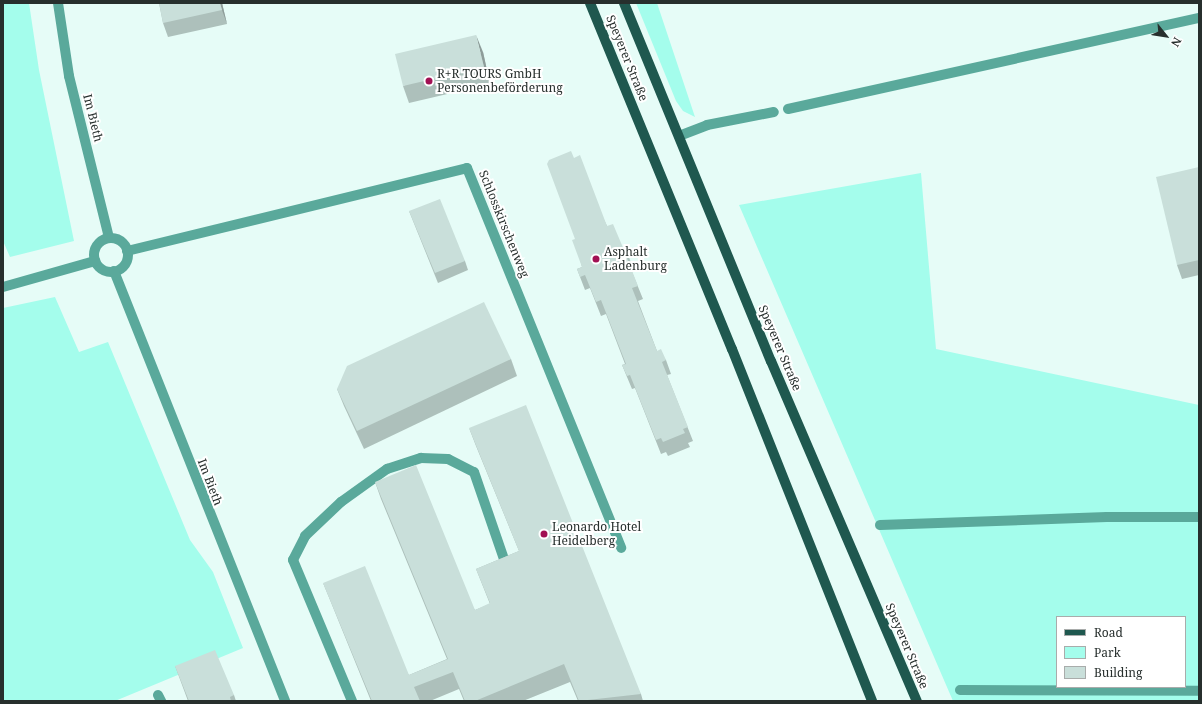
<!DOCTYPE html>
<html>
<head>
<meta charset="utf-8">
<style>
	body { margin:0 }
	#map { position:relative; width:1202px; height:704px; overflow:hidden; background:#e6fcf7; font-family:"Noto Serif",serif }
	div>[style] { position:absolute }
	.green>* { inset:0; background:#a4fdec }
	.minor>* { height:10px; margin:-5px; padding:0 5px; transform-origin:5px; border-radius:5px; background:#5aa99b }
	.minor>.ring { margin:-5px; padding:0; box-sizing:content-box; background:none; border:10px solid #5aa99b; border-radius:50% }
	.major>* { height:10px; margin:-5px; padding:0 5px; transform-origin:5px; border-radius:5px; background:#1f584f }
	.wall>* { inset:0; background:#adc0bb }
	.shaded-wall>* { inset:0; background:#8d9c99 }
	.building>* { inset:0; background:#c9dfda }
	.dots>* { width:11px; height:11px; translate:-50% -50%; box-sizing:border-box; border:2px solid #fff; border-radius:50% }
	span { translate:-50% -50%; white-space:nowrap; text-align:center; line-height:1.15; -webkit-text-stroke:4px #fff; paint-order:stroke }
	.street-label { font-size:12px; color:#272f2d }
	.poi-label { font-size:12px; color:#272f2d }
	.left { translate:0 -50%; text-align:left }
	.frame { position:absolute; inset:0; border:4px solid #272f2d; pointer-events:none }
	.legend { position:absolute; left:1056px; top:616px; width:130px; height:72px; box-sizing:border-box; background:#fff; border:1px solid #a9acab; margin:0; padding:5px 7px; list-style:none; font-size:12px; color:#272f2d }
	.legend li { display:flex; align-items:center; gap:8px; height:20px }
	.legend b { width:20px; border:1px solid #a9acab }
	.north { position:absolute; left:1146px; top:16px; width:40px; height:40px; -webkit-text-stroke:3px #fff; paint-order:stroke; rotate:120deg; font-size:11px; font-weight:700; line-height:16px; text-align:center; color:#272f2d }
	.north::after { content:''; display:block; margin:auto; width:14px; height:18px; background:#272f2d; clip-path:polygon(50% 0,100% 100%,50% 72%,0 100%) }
</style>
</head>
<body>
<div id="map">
	<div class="green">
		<i style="clip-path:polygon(3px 3px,29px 3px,39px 70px,74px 241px,10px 257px,3px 241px)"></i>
		<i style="clip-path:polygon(636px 3px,657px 3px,695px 117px,683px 111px,676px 101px)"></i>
		<i style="clip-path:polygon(evenodd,921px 173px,936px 349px,1199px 405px,1199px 701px,953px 701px,739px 205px,921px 173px,1057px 617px,1185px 617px,1185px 687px,1057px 687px,1057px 617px)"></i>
		<i style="clip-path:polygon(55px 297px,79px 352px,108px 342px,190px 540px,213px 572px,243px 648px,115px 701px,3px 701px,3px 308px)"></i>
	</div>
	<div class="minor">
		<i style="left:58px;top:3px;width:74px;rotate:81.4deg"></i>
		<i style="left:69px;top:76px;width:167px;rotate:76.1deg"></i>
		<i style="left:788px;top:109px;width:421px;rotate:-12.5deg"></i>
		<i style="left:679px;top:136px;width:30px;rotate:-21deg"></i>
		<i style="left:707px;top:125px;width:68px;rotate:-11deg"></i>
		<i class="ring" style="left:94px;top:238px;width:24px;height:24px"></i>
		<i style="left:127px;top:251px;width:350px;rotate:-13.7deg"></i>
		<i style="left:467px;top:168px;width:410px;rotate:67.9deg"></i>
		<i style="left:114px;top:271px;width:463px;rotate:68.3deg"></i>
		<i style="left:3px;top:287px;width:96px;rotate:-15.8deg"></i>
		<i style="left:880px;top:525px;width:227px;rotate:-2deg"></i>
		<i style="left:1107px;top:517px;width:92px"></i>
		<i style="left:960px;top:690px;width:239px;rotate:0.2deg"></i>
		<i style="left:158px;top:695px;width:7px;rotate:63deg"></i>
		<i style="left:352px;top:701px;width:153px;rotate:-112.7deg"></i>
		<i style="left:293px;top:560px;width:27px;rotate:-63deg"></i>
		<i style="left:305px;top:536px;width:50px;rotate:-43.4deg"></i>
		<i style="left:341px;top:502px;width:57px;rotate:-35.7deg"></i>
		<i style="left:387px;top:469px;width:36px;rotate:-18deg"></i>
		<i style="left:421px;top:458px;width:27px;rotate:2deg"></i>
		<i style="left:448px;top:459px;width:29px;rotate:27deg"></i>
		<i style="left:474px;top:472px;width:102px;rotate:71deg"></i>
	</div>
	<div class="major">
		<i style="left:590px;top:3px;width:374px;rotate:67.7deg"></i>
		<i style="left:732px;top:349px;width:379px;rotate:68.3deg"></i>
		<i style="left:624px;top:3px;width:387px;rotate:67.7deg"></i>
		<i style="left:771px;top:361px;width:370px;rotate:66.8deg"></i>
	</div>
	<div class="wall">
		<i style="clip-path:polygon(159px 3px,222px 3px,227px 24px,168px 37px,163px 23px)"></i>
		<i style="clip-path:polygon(483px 52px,490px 84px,409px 103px,403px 86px)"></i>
		<i style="clip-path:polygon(574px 158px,607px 226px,624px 250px,626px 249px,634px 271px,632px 272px,643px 299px,638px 301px,657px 351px,666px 360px,671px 374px,667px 375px,693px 441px,688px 443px,690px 447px,668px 456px,666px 452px,661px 454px,635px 388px,632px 389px,622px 365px,625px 364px,606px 314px,601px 316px,590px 288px,585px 290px,577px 269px,582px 267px,575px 239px)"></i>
		<i style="clip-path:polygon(1199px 167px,1199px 275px,1182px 279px,1177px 265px)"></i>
		<i style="clip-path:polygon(409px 211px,465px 261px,468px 270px,438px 283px)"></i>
		<i style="clip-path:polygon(511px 359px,517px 376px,364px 449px,344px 406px,337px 389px)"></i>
		<i style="clip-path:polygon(469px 428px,641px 694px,643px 701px,578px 701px,570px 682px,523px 701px,464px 701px,459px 689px,430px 701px,371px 701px,330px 600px,323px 583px,409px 675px,447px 659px,381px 499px,375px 482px,475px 610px,490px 604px,476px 569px,519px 551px,476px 446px)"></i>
		<i style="clip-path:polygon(175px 666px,234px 695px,236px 701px,239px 701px,188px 701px)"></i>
	</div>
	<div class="shaded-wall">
		<i style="clip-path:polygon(220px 3px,222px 3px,227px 24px,222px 10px)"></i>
		<i style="clip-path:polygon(476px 35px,483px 52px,490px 84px,484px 67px)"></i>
	</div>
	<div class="building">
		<i style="clip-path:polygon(159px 3px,220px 3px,222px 10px,163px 23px)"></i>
		<i style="clip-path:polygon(476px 35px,484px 67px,403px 86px,395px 54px)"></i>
		<i style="clip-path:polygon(571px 151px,574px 158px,580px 155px,607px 226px,613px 224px,624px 250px,626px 249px,629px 257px,627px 258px,638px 286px,632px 288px,657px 351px,661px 349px,666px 360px,662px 362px,688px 427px,683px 429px,685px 433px,663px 442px,661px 438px,656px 440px,630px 375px,627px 376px,622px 365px,626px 364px,601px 300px,596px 302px,585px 275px,580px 277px,577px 269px,582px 267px,572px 240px,575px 239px,547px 164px,549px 160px)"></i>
		<i style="clip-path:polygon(1199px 167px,1199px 260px,1177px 265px,1156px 177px)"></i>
		<i style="clip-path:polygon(440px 199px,465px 261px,435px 273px,409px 211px)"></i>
		<i style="clip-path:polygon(484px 302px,511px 359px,357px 431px,337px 389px,347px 366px)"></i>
		<i style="clip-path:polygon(526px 405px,641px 694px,579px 701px,564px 664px,475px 701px,465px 701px,453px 672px,414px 687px,420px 701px,372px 701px,323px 583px,365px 566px,409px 675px,448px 659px,375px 482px,416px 465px,475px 610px,490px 603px,476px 569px,519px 551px,469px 428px)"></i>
		<i style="clip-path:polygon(215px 650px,234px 695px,230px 697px,231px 701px,189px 701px,175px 666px)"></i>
	</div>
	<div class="dots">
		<i style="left:429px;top:81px;background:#a21154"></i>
		<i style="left:596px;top:259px;background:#a21154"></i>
		<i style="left:544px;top:534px;background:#a21154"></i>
	</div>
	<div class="street-label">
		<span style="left:627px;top:58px;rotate:68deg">Speyerer Straße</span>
		<span style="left:93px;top:118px;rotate:76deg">Im Bieth</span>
		<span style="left:504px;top:224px;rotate:68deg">Schlosskirschenweg</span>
		<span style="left:780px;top:348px;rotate:67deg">Speyerer Straße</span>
		<span style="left:210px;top:482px;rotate:69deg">Im Bieth</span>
		<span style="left:907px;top:646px;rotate:67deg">Speyerer Straße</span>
	</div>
	<div class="poi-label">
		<span class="left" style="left:437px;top:81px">R+R TOURS GmbH<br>Personenbeförderung</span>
		<span class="left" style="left:604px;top:259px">Asphalt<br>Ladenburg</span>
		<span class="left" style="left:552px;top:534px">Leonardo Hotel<br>Heidelberg</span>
	</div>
	<div class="frame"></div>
	<ul class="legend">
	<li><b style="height:5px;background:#1f584f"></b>Road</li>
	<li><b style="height:11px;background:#a4fdec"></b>Park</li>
	<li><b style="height:11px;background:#c9dfda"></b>Building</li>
	</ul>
	<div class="north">N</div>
</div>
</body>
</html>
